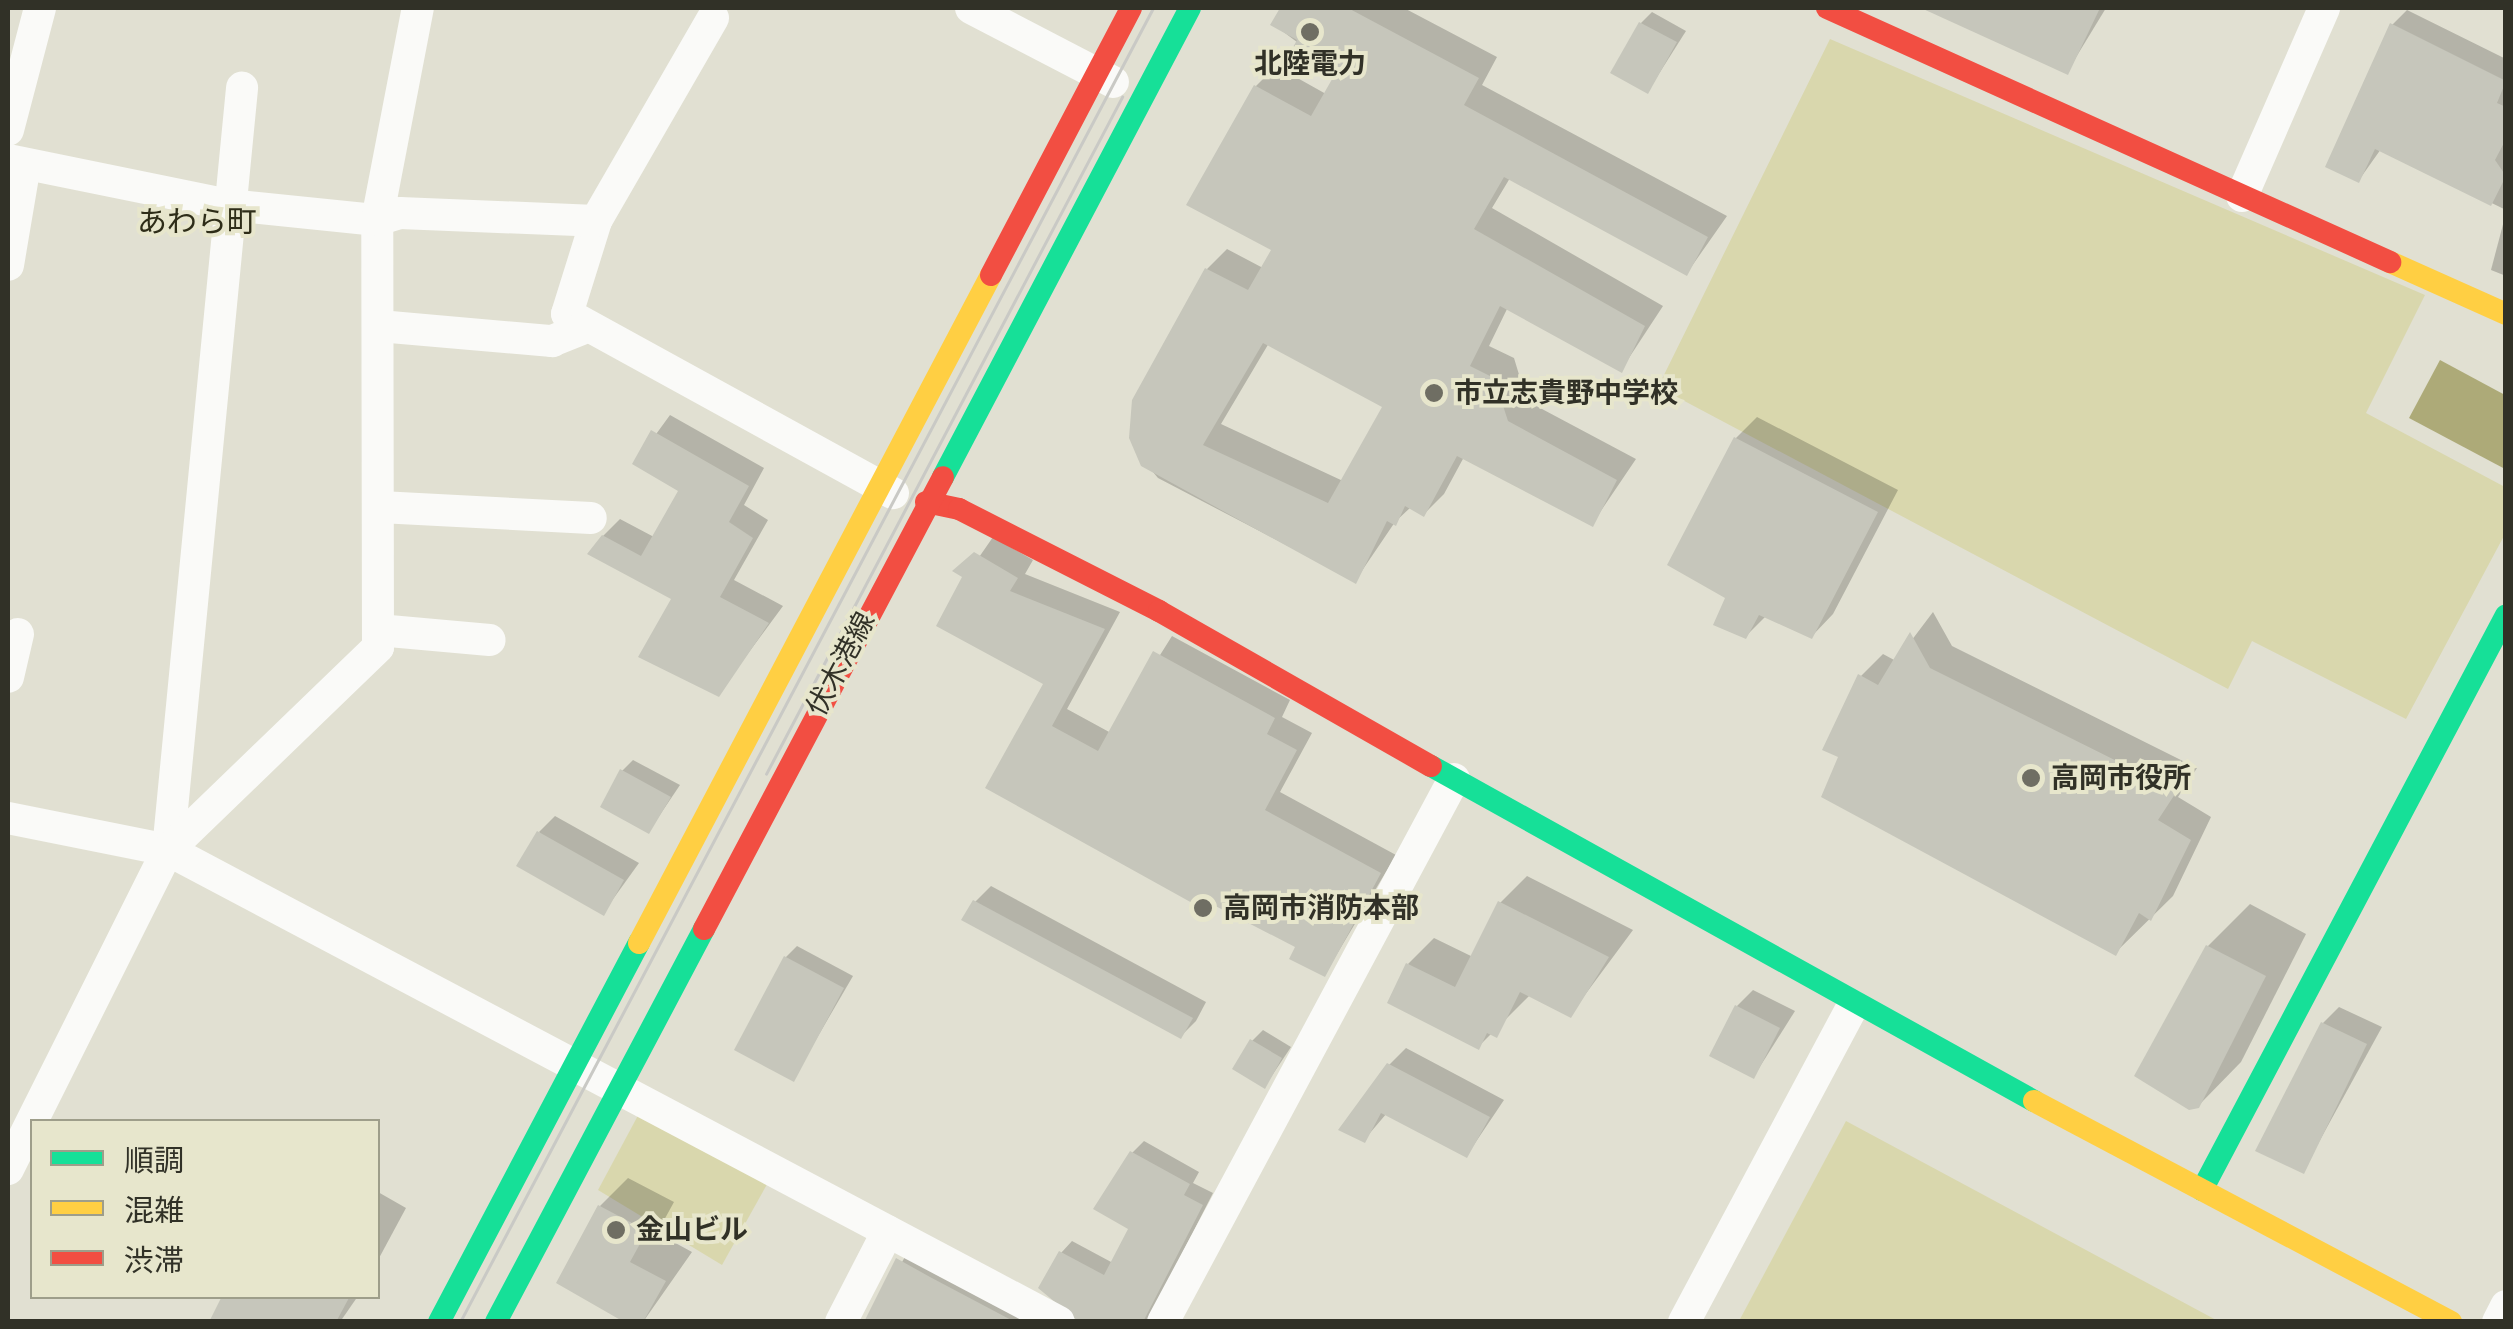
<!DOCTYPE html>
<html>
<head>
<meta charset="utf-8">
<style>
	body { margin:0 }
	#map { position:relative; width:2513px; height:1329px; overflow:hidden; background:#e1e0d2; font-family:"Libre Baskerville","Noto Sans JP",serif }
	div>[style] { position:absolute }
	.green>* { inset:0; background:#d9d7ad }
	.water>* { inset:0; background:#adaa78 }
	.shadow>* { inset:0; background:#0003 }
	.building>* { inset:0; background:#c6c6bb }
	.street>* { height:32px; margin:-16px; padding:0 16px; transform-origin:16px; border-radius:16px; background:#fafaf8 }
	.fast>* { height:22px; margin:-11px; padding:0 11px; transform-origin:11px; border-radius:11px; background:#16e098 }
	.slow>* { height:22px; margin:-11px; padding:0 11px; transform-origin:11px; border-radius:11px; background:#ffcf43 }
	.jam>* { height:22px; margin:-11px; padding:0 11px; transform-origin:11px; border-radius:11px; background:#f24e42 }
	.tram>* { height:2.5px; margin:-1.25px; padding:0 1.25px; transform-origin:1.25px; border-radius:1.25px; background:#c9c9c5 }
	.dots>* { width:28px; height:28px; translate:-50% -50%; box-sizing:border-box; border:5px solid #e7e6cc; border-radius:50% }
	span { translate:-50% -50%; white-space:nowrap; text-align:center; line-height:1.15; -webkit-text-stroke:8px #e7e6cc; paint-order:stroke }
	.poi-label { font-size:28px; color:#313127; font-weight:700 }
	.left { translate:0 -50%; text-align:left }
	.street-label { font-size:28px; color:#313127 }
	.neighbourhood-label { font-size:30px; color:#2e2d18 }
	.frame { position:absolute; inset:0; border:10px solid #313127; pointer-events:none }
	.legend { position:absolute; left:30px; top:1119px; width:350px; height:180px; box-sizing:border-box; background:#e7e6cc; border:2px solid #9e9e8a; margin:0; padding:12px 18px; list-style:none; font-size:30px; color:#313127 }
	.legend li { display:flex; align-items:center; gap:20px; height:50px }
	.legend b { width:50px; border:2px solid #9e9e8a }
</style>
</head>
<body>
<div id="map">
	<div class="green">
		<i style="clip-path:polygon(1830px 39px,2425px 295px,2366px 413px,2505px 487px,2505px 534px,2406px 719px,2252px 641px,2228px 689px,1658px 387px)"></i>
		<i style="clip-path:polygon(642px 1108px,770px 1179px,722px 1265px,598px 1190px)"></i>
		<i style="clip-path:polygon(1846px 1121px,2218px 1321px,1739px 1321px)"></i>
	</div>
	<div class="water">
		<i style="clip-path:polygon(2440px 360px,2505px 395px,2505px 469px,2409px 418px)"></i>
	</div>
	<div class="shadow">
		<i style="clip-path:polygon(evenodd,1282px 8px,1404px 8px,1497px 57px,1482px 85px,1727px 216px,1687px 273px,1510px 178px,1492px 208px,1663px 306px,1621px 370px,1508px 307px,1489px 346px,1514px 358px,1527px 401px,1636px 459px,1592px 524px,1464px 457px,1444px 494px,1424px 514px,1411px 507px,1395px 522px,1355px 581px,1158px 478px,1137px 453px,1134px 401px,1207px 269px,1227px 249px,1263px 268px,1274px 249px,1256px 86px,1276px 66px,1326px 94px,1338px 73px,1273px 24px,1282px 8px,1269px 343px,1386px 406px,1343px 481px,1221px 424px,1269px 343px)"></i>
		<i style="clip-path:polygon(1964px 8px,2106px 8px,2067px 72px,1957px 22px)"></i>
		<i style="clip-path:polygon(2407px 10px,2506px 59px,2506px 210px,2381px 149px,2359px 180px,2392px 25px)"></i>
		<i style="clip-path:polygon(1652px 12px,1686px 31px,1648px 91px,1641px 23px)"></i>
		<i style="clip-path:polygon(2506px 213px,2506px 276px,2491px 270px)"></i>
		<i style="clip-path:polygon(670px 415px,764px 468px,744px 505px,768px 520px,734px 580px,783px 606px,718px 694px,674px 598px,603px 536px,620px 519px,654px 537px,682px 490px,635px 463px)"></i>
		<i style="clip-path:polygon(1757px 417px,1898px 490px,1833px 614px,1812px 636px,1767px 615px,1746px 636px,1728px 597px,1736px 438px)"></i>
		<i style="clip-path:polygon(993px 537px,1033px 560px,1025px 574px,1120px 612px,1067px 709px,1111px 733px,1172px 636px,1290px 700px,1282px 717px,1312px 733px,1280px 792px,1396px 855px,1325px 974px,1298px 946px,989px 787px,1047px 683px,966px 576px)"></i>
		<i style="clip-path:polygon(1933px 612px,1952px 646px,2197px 768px,2178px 797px,2211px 817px,2173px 896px,2116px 952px,1841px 756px,1861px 676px,1883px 654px,1896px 661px)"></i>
		<i style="clip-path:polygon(633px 760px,680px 785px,649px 831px,622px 771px)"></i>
		<i style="clip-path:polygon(555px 816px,639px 863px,603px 913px,539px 832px)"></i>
		<i style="clip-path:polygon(1527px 876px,1633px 930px,1570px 1015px,1530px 995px,1478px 1047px,1408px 964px,1434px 938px,1473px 957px,1500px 903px)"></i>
		<i style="clip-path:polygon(991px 886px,1206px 1002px,1196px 1021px,1181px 1036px,975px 902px)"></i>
		<i style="clip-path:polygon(2250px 904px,2306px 934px,2241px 1062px,2199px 1105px,2208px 946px)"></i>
		<i style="clip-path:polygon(797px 946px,853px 976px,793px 1079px,786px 957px)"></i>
		<i style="clip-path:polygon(1753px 990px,1795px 1011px,1754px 1076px,1737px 1006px)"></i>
		<i style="clip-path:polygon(2339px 1007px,2382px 1027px,2303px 1171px,2323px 1023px)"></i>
		<i style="clip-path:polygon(1263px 1030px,1291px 1047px,1265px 1086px,1252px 1041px)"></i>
		<i style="clip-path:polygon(1406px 1048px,1504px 1100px,1467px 1155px,1387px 1113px,1364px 1140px,1389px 1065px)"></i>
		<i style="clip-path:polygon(1144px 1141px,1199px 1172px,1193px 1183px,1213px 1193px,1147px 1322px,1079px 1322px,1061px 1253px,1072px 1241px,1113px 1263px,1132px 1228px,1132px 1153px)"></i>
		<i style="clip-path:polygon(628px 1178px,674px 1202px,657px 1233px,692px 1252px,643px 1322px,600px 1206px)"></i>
		<i style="clip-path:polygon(378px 1192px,406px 1208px,378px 1260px)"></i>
		<i style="clip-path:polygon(910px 1248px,1054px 1322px,868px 1322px)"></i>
		<i style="clip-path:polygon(225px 1296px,358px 1296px,340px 1322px,212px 1322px)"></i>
	</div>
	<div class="building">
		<i style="clip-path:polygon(evenodd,1280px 8px,1348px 8px,1479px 78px,1464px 105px,1708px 237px,1687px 276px,1504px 177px,1474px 229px,1645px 326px,1622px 373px,1500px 306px,1470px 366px,1494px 378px,1508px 421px,1617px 480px,1593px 527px,1457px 456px,1424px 517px,1405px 506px,1396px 526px,1387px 521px,1356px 584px,1141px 466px,1129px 438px,1132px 400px,1205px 268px,1248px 290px,1271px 250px,1186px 205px,1254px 85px,1311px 116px,1335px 74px,1291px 51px,1297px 40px,1270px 25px,1280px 8px,1263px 343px,1382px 407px,1328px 503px,1203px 445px,1263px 343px)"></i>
		<i style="clip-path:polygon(1921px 8px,2100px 8px,2068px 75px)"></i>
		<i style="clip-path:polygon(1639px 22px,1677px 42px,1648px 94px,1610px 73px)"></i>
		<i style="clip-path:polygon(2390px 23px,2506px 81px,2497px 103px,2506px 107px,2506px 139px,2495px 160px,2506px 176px,2491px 206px,2375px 149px,2359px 183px,2325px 167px)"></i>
		<i style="clip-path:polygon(651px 430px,749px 486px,729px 522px,753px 538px,720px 597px,769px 623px,719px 697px,638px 657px,671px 599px,587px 554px,602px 535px,641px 556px,678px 491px,632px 464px)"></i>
		<i style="clip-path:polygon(1734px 437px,1878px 512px,1812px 639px,1759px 615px,1746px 639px,1713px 625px,1725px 598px,1667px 565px)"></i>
		<i style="clip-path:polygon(974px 552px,1018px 578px,1010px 591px,1105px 629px,1052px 726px,1098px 751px,1153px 651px,1275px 718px,1267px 734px,1297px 750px,1265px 810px,1381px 873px,1325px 977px,1289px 959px,1295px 947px,1198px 897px,1194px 904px,985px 788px,1043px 684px,936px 626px,962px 577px,952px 571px)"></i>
		<i style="clip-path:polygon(1910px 632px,1930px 668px,2177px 791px,2158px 820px,2191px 840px,2151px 921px,2139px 913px,2116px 956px,1821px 797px,1838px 757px,1822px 750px,1858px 674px,1878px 685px)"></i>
		<i style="clip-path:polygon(620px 769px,671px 797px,649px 834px,600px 807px)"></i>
		<i style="clip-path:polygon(537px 831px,624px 880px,604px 916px,516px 866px)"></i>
		<i style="clip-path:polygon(973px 900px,1193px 1018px,1181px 1039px,961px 920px)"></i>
		<i style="clip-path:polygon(1498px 901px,1609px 957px,1571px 1018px,1520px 992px,1497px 1038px,1487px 1033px,1479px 1050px,1387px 1003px,1406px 963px,1455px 987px)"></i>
		<i style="clip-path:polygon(2206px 945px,2266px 976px,2199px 1108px,2189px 1110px,2134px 1076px)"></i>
		<i style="clip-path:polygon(784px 956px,844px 988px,794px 1082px,734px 1050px)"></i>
		<i style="clip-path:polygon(1735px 1005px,1780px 1028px,1754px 1079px,1709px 1056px)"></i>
		<i style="clip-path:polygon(2321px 1022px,2367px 1044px,2304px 1174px,2255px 1151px)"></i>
		<i style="clip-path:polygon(1250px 1039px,1282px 1058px,1265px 1089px,1232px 1069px)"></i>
		<i style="clip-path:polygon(1387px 1063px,1490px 1117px,1467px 1158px,1381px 1113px,1365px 1143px,1338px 1130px)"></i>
		<i style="clip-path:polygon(1130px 1151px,1190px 1184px,1184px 1195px,1203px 1205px,1143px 1322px,1079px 1322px,1038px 1288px,1059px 1251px,1104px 1275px,1128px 1229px,1093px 1209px)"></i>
		<i style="clip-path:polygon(598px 1205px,647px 1231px,630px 1262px,666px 1281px,643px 1322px,624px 1322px,556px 1283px)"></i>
		<i style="clip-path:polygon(896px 1258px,930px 1277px,1015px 1322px,864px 1322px)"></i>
		<i style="clip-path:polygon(222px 1296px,350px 1296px,336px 1322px,209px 1322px)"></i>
	</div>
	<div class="street">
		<i style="left:971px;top:8px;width:160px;rotate:27.5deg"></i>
		<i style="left:713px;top:18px;width:234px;rotate:120deg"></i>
		<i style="left:596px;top:221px;width:97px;rotate:107.3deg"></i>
		<i style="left:567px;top:314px;width:372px;rotate:28.8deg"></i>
		<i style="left:8px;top:130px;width:126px;rotate:-75.3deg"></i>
		<i style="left:8px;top:160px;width:226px;rotate:11.5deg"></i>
		<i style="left:229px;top:205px;width:149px;rotate:5.8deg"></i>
		<i style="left:377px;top:220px;width:24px;rotate:-17deg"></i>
		<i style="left:400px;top:213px;width:196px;rotate:2.3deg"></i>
		<i style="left:2242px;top:196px;width:205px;rotate:-66.4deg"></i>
		<i style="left:8px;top:265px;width:102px;rotate:-80.4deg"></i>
		<i style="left:379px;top:326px;width:174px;rotate:5deg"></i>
		<i style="left:552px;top:341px;width:31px;rotate:-22deg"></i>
		<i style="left:380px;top:507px;width:211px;rotate:3deg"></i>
		<i style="left:378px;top:630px;width:112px;rotate:5.1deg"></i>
		<i style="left:8px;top:677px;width:44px;rotate:-76.9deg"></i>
		<i style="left:8px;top:818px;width:163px;rotate:11.3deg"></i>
		<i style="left:168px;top:850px;width:1008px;rotate:27.91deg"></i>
		<i style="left:168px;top:850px;width:766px;rotate:-84.45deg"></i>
		<i style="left:8px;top:1169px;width:357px;rotate:-63.4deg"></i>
		<i style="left:168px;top:850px;width:292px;rotate:-44deg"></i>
		<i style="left:378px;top:647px;width:427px;rotate:-90.1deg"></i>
		<i style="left:377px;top:220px;width:216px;rotate:-79.1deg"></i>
		<i style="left:841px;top:1322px;width:102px;rotate:-62.7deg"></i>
		<i style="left:1163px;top:1322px;width:616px;rotate:-61.81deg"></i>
		<i style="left:1684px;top:1322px;width:358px;rotate:-61.9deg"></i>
		<i style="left:2498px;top:1322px;width:18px;rotate:-63deg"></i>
	</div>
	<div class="fast">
		<i style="left:943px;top:477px;width:530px;rotate:-62.23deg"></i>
		<i style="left:1431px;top:766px;width:690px;rotate:29.05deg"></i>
		<i style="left:2202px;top:1190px;width:650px;rotate:-62.13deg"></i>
		<i style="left:439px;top:1322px;width:429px;rotate:-62.2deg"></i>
		<i style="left:496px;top:1322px;width:445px;rotate:-62.1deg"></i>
	</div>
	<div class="slow">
		<i style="left:2390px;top:262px;width:127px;rotate:24.1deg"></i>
		<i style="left:639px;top:943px;width:755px;rotate:-62.21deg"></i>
		<i style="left:2034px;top:1101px;width:472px;rotate:27.9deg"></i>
	</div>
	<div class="jam">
		<i style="left:1827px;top:8px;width:618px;rotate:24.28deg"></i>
		<i style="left:991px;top:275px;width:301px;rotate:-62.3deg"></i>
		<i style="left:926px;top:502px;width:34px;rotate:12deg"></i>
		<i style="left:959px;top:509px;width:225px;rotate:27deg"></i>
		<i style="left:1159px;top:611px;width:313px;rotate:29.7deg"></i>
		<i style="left:704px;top:929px;width:511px;rotate:-62.13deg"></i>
	</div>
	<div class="tram">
		<i style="left:766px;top:774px;width:765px;rotate:-62.26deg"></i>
		<i style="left:460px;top:1322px;width:1486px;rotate:-62.19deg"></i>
	</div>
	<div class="dots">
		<i style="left:1310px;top:32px;background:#6f6e63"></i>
		<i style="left:1434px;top:393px;background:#6f6e63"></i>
		<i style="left:2031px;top:778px;background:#6f6e63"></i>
		<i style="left:1203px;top:908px;background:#6f6e63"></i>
		<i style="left:616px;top:1230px;background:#6f6e63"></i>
	</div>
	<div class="poi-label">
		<span style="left:1310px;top:64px">北陸電力</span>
		<span class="left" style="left:1454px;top:393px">市立志貴野中学校</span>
		<span class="left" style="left:2051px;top:778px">高岡市役所</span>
		<span class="left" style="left:1223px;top:908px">高岡市消防本部</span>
		<span class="left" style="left:636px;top:1230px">金山ビル</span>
	</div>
	<div class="street-label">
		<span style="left:841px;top:664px;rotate:-62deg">伏木港線</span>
	</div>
	<div class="neighbourhood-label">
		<span style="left:197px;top:222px">あわら町</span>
	</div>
	<div class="frame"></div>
	<ul class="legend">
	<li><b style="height:12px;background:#16e098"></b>順調</li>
	<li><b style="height:12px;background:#ffcf43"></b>混雑</li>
	<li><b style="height:12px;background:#f24e42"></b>渋滞</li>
	</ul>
</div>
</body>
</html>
